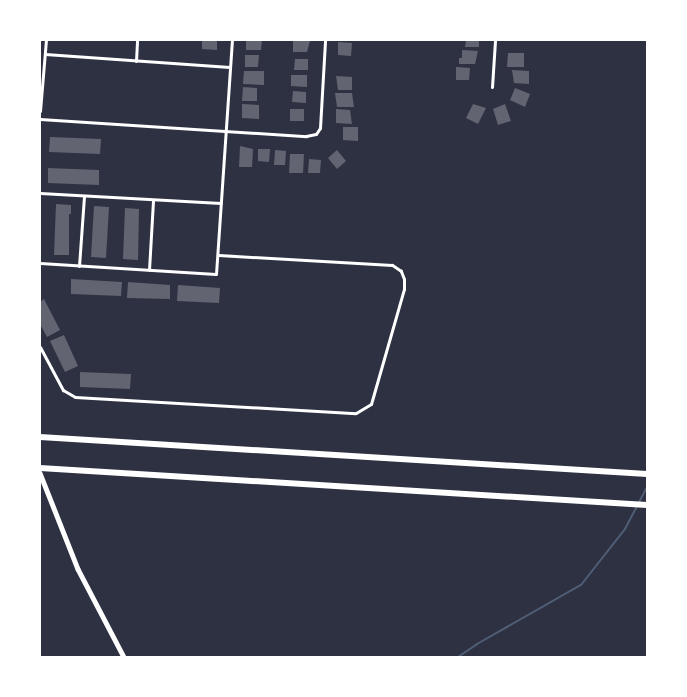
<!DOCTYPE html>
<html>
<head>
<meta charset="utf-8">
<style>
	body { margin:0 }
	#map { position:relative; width:687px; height:697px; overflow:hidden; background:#2d3142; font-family:"Noto Sans",sans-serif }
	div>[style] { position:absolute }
	.stream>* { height:2px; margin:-1px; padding:0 1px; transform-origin:1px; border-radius:1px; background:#4f5d75 }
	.building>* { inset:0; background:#626471 }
	.minor>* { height:3px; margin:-1.5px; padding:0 1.5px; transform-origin:1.5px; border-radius:1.5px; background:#fff }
	.secondary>* { height:4.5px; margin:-2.25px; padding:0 2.25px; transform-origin:2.25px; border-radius:2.25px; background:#fff }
	.motorway>* { height:5.5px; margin:-2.75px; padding:0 2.75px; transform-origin:2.75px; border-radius:2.75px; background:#fff }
	span { translate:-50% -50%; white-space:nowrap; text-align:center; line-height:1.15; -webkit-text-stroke:5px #fff; paint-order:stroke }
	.frame { position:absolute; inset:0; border:41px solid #fff; pointer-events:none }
</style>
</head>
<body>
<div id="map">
	<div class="stream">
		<i style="left:458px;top:657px;width:23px;rotate:-34deg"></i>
		<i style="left:477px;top:644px;width:120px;rotate:-29.6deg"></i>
		<i style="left:581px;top:585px;width:71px;rotate:-51.8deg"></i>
		<i style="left:625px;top:529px;width:47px;rotate:-62.4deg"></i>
	</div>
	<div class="building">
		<i style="clip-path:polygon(202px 40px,217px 40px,217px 50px,202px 49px)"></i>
		<i style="clip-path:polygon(246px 40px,262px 40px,261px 50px,246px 50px)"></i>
		<i style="clip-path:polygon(466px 40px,479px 40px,479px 47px,465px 47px)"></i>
		<i style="clip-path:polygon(293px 41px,310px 41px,307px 52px,293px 52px)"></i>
		<i style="clip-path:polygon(338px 42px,352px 43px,351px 56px,338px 55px)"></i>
		<i style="clip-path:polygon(462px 50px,478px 51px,475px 64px,459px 64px,459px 58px,462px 58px)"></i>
		<i style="clip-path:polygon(508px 53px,524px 53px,524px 67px,507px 67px)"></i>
		<i style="clip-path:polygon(245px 55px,259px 55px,258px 67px,245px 67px)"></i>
		<i style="clip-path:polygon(295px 59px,308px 59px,308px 70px,294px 70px)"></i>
		<i style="clip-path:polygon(456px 67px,470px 68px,469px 80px,456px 80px)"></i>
		<i style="clip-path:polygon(512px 70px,529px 71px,529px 84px,514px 83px)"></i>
		<i style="clip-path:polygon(244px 71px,264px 71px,264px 85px,243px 84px)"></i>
		<i style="clip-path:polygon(291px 75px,307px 75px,307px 87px,291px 86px)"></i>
		<i style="clip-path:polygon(336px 76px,352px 77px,352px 90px,338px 90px)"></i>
		<i style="clip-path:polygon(243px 87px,257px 88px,257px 101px,242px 101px)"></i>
		<i style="clip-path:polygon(515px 88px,530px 94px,525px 107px,510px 100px)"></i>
		<i style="clip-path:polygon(293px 91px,306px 92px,306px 103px,292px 102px)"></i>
		<i style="clip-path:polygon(335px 93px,352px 93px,354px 107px,337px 107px)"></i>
		<i style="clip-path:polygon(242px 104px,259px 105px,259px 119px,242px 118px)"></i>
		<i style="clip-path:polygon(473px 104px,486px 108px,478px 124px,466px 118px)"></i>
		<i style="clip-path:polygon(505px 104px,511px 121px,498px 125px,493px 109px)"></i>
		<i style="clip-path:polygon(290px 109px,304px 109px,304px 121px,290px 121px)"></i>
		<i style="clip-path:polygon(336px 109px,350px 110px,352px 124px,336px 123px)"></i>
		<i style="clip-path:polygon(343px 127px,358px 127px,358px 141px,343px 140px)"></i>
		<i style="clip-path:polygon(50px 137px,101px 139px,100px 154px,49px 152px)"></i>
		<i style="clip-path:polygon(240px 146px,253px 149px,252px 167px,239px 167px)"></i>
		<i style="clip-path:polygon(258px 149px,270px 149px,269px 162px,258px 161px)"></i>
		<i style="clip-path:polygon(275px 150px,286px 151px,285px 165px,274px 165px)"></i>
		<i style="clip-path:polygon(337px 150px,346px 161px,337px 169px,328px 158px)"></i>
		<i style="clip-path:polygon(290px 154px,304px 154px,303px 173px,289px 173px)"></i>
		<i style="clip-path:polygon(309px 159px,321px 160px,320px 173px,308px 173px)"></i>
		<i style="clip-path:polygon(48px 168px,99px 170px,99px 185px,48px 183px)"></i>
		<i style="clip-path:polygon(56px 204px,71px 205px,71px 214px,69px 214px,69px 255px,54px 255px)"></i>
		<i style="clip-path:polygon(94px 206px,109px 207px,106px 258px,91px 257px)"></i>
		<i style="clip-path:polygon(125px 208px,139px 209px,138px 260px,123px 259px)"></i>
		<i style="clip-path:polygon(71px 279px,122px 282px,121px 296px,71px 294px)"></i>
		<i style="clip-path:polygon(128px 282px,170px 285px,170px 299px,127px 298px)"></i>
		<i style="clip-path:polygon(178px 285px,220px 288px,219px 303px,177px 301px)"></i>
		<i style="clip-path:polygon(44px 299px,60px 330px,47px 337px,40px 324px,40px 302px)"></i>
		<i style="clip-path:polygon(64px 335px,78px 366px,65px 372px,50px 341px)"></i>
		<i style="clip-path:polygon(80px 372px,131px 374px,130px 389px,80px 387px)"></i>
	</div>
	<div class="minor">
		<i style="left:45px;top:54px;width:185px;rotate:4deg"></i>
		<i style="left:136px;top:61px;width:21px;rotate:-87deg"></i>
		<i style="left:492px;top:87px;width:47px;rotate:-86.3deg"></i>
		<i style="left:40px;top:111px;width:71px;rotate:-85.2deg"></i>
		<i style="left:40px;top:119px;width:267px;rotate:3.7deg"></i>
		<i style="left:306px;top:136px;width:10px;rotate:-11deg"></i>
		<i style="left:316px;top:134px;width:7px;rotate:-56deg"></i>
		<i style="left:320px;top:128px;width:88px;rotate:-86.7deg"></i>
		<i style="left:40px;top:193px;width:181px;rotate:3.2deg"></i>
		<i style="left:40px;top:263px;width:176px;rotate:3.6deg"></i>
		<i style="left:216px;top:274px;width:235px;rotate:-86.1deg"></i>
		<i style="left:79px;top:266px;width:70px;rotate:-85.9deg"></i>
		<i style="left:149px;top:270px;width:70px;rotate:-86.7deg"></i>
		<i style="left:40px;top:347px;width:49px;rotate:61.9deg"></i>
		<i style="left:63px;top:390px;width:14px;rotate:30deg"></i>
		<i style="left:75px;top:397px;width:281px;rotate:3.3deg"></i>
		<i style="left:356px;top:413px;width:17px;rotate:-31deg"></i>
		<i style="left:371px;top:404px;width:120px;rotate:-74deg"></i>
		<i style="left:404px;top:289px;width:10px;rotate:-90deg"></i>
		<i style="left:404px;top:279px;width:9px;rotate:-111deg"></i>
		<i style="left:401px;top:271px;width:11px;rotate:-146deg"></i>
		<i style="left:392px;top:265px;width:174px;rotate:-176.7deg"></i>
	</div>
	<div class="secondary">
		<i style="left:40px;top:473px;width:103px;rotate:68.4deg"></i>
		<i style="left:78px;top:569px;width:99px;rotate:62.4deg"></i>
	</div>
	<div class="motorway">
		<i style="left:40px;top:437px;width:608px;rotate:3.49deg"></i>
		<i style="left:40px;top:468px;width:608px;rotate:3.49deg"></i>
	</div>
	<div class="frame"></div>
</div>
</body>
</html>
